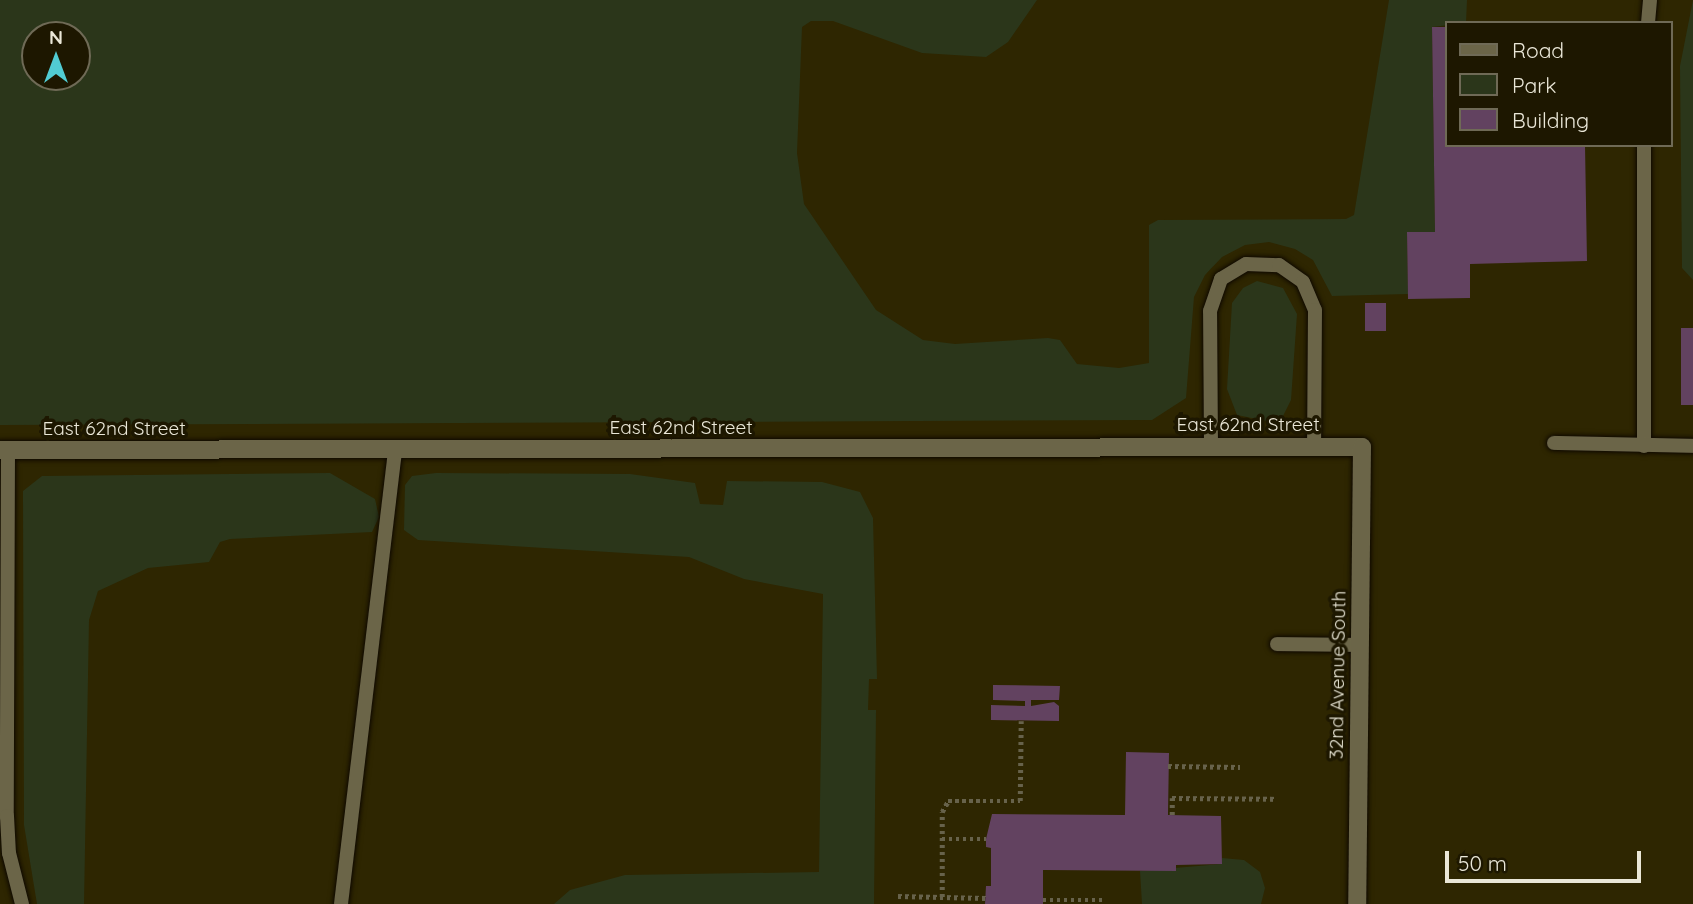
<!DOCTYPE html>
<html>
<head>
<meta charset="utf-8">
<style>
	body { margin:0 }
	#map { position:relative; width:1693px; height:904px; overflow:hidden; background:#262005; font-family:Quicksand,sans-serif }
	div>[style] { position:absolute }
	.built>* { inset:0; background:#2e2601 }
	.green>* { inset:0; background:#2b361a }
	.building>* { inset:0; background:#624260 }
	.path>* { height:4.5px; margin-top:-2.25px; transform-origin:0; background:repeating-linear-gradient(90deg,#67624b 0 3.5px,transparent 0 7px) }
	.roads { filter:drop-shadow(0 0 2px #0f0900) drop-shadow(0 0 2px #0f0900) }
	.service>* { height:14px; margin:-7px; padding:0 7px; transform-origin:7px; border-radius:7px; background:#6b6548 }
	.minor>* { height:18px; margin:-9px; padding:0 9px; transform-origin:9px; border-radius:9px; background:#6b6548 }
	span { translate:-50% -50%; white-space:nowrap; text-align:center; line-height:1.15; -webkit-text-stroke:7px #1d1700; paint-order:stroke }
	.street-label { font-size:19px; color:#eae7d7 }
	.legend { position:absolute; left:1445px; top:21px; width:228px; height:126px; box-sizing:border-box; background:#1d1700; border:2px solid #6f6a56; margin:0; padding:9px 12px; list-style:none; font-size:21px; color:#eae7d7 }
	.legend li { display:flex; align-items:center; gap:14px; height:35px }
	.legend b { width:35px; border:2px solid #6f6a56 }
	.north { position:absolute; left:21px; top:21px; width:70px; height:70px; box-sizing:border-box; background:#1d1700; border:2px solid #6f6a56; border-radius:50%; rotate:0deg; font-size:19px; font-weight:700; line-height:28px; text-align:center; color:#eae7d7 }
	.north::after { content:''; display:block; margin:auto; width:24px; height:32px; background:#51ccd3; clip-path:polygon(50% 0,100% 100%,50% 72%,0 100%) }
	.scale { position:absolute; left:1445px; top:851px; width:196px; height:32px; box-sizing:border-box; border:4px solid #eae7d7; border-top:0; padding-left:9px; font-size:21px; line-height:24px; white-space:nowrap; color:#eae7d7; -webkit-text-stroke:5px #1d1700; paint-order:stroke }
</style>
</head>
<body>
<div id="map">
	<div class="built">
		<i style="clip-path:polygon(evenodd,0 0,1693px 0,1693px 904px,0 904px,0 0,1446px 23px,1670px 23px,1670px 145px,1446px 145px,1446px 23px,0 0,35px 35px,77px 35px,77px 77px,35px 77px,35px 35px)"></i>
	</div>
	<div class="green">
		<i style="clip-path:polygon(evenodd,0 0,1037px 0,1008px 42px,986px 57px,922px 53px,833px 21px,811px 21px,802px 27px,797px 153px,804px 204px,876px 310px,923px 340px,955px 344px,1048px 338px,1060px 340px,1077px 364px,1119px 368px,1149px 363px,1149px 225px,1158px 220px,1346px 219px,1354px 215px,1389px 0,1467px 0,1466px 23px,1432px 27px,1435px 232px,1407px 233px,1408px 294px,1332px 296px,1313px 260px,1295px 249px,1269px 242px,1245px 245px,1222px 257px,1205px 275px,1194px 297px,1186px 398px,1152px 420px,0 425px,0 0,35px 35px,77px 35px,77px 77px,35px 77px,35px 35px)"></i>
		<i style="clip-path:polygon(1693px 0,1693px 280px,1682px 268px,1680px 66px)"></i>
		<i style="clip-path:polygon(1257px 281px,1283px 288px,1297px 314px,1291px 400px,1283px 416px,1271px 422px,1237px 415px,1227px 389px,1232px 303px,1243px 288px)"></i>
		<i style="clip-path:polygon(330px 473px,375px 499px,379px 517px,372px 532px,230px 539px,220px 542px,209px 562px,148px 568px,98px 591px,89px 620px,84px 904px,37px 904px,24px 825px,23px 491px,42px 476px)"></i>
		<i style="clip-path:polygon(436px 473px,630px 474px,695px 483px,700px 504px,723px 505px,727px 481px,822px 482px,860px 492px,873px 518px,877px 679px,869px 679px,868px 710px,876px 710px,874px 904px,554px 904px,570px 890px,625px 875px,819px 872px,823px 594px,744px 579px,689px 557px,418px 540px,404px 530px,405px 485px,412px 476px)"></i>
		<i style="clip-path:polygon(1222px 858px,1244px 860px,1260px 872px,1265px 888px,1261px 904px,1142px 904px,1140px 871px,1221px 864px)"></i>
	</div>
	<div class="building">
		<i style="clip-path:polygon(1432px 27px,1446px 27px,1446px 145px,1585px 145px,1587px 261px,1470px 264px,1470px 298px,1408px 299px,1407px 232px,1435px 232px)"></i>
		<i style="clip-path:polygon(1365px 303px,1386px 303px,1386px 331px,1365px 331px)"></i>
		<i style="clip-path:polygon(1681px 328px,1693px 328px,1693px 405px,1681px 405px)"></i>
		<i style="clip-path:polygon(993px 685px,1060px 686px,1059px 700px,1031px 700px,1031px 706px,1054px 702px,1059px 706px,1059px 721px,991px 720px,991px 705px,1025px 706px,1025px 701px,993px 700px)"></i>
		<i style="clip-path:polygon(1126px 752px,1169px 753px,1168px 815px,1221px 816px,1222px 864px,1176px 865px,1176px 871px,1043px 870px,1043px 904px,985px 904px,986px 886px,991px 886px,991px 848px,986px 847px,986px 839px,992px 814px,1125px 815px)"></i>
	</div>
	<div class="path">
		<i style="left:1168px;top:766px;width:72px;rotate:0.8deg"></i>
		<i style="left:1172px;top:815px;width:17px;rotate:-90deg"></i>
		<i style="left:1172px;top:798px;width:105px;rotate:0.5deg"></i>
		<i style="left:942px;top:839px;width:44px"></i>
		<i style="left:898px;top:896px;width:88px;rotate:1.3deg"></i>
		<i style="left:942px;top:897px;width:85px;rotate:-90deg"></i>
		<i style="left:942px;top:812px;width:13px;rotate:-61deg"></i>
		<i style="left:948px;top:801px;width:72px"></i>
		<i style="left:1020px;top:801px;width:80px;rotate:-89.3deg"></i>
		<i style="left:1043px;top:900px;width:59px"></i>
	</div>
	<div class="roads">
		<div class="service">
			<i style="left:1648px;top:23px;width:23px;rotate:-85deg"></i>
			<i style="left:1644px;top:145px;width:301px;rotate:90deg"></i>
			<i style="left:1554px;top:443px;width:139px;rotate:1.2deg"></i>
			<i style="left:1211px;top:446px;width:135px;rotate:-90.4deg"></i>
			<i style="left:1210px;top:311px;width:34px;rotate:-71deg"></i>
			<i style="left:1221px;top:279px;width:29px;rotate:-31deg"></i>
			<i style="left:1246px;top:264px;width:33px;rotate:2deg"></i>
			<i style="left:1279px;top:265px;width:29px;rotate:35deg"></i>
			<i style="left:1303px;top:282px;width:30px;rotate:67deg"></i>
			<i style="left:1315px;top:310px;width:136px;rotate:90.4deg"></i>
			<i style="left:8px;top:450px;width:366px;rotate:90.2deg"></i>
			<i style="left:7px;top:816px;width:37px;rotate:87deg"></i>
			<i style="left:9px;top:853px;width:53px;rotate:75.7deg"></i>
			<i style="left:1277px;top:644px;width:83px;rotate:0.7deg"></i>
			<i style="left:341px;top:904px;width:458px;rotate:-83.2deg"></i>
		</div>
		<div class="minor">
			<i style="left:0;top:450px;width:1362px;rotate:-0.13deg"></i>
			<i style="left:1362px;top:447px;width:457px;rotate:90.6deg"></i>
		</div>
	</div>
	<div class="street-label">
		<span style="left:1248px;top:425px">East 62nd Street</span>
		<span style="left:681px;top:428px">East 62nd Street</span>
		<span style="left:114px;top:429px">East 62nd Street</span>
		<span style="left:1338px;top:675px;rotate:-89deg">32nd Avenue South</span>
	</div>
	<ul class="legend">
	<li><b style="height:9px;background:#6b6548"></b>Road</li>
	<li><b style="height:19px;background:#2b361a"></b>Park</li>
	<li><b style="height:19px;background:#624260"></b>Building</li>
	</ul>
	<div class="north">N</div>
	<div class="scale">50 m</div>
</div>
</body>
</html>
